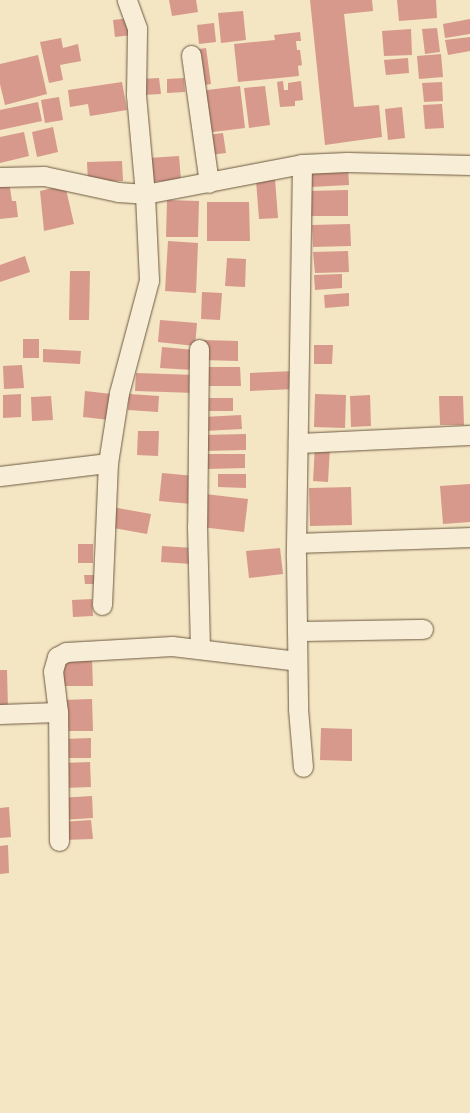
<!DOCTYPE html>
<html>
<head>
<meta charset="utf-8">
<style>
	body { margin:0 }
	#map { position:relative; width:470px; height:1113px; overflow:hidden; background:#f4e5c3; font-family:"Old Standard TT",serif }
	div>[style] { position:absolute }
	.building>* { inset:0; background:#d6998b }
	.roads { filter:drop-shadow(0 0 1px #6d5a41) drop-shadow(0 0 1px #6d5a41) }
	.minor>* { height:19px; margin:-9.5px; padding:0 9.5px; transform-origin:9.5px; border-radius:9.5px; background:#f8eed8 }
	span { translate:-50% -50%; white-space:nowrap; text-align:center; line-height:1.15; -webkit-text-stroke:4px #f8eed8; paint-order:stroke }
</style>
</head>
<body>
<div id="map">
	<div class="building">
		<i style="clip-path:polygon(169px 0,196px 0,198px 12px,172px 16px)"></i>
		<i style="clip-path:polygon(310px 0,372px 0,373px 11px,344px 14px,354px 107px,379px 105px,382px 137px,325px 145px)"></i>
		<i style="clip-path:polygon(397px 0,436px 0,437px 18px,399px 21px)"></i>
		<i style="clip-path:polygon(243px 11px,246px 40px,221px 43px,218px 13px)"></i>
		<i style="clip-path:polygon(130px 18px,132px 35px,115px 37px,113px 20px)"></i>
		<i style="clip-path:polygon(470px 19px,470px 34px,445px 38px,443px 24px)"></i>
		<i style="clip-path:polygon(214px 23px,216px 42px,199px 44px,197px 25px)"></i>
		<i style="clip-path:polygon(437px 28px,440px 52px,425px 54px,422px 29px)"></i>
		<i style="clip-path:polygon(411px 29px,412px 55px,384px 56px,382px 31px)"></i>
		<i style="clip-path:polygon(300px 32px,301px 41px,296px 41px,297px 50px,300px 50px,302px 65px,298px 66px,299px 76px,238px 82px,234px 44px,275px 40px,274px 35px)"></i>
		<i style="clip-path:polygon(470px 37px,470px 51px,448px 55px,445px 40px)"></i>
		<i style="clip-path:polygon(61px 38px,63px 48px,78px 44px,81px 61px,60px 65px,63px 80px,49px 83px,40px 42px)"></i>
		<i style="clip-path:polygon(206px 48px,211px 84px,197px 86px,193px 50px)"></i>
		<i style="clip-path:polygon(441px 54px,443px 77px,419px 79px,417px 56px)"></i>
		<i style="clip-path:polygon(38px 55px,47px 94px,5px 105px,0 84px,0 64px)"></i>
		<i style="clip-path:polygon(408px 58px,409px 73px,386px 75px,384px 60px)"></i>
		<i style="clip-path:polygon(159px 78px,161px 94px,142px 95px,141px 79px)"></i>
		<i style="clip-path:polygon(184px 78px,185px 92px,167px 93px,167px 79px)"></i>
		<i style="clip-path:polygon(283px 81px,284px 90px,288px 90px,288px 83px,301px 81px,303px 100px,295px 101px,295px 106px,280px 107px,277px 82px)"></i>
		<i style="clip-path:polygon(122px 82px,127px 110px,90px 116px,88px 104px,70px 107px,68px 90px)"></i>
		<i style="clip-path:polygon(442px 82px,443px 101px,424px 102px,422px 83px)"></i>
		<i style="clip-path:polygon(240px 86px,245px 128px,205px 133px,199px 91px)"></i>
		<i style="clip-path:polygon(265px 86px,270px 125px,249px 128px,244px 88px)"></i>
		<i style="clip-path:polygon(59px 97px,63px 120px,45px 123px,41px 100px)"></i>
		<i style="clip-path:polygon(38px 102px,42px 121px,0 130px,0 110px)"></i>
		<i style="clip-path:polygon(442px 104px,444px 128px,425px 129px,423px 105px)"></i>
		<i style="clip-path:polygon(402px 107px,405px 138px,388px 140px,385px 109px)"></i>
		<i style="clip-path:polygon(53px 127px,58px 152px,37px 157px,32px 132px)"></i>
		<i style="clip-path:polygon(24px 132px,29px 156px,0 163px,0 137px)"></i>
		<i style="clip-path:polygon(223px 133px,226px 153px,210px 155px,207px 135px)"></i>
		<i style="clip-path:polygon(179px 156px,181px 180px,150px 182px,148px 158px)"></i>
		<i style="clip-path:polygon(122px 161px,123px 181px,88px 182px,87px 162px)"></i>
		<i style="clip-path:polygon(348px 166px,349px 185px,310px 187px,309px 167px)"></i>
		<i style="clip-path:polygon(275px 179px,278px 218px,259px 219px,256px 180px)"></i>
		<i style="clip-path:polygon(9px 182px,12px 201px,16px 201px,18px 217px,0 219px,0 183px)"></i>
		<i style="clip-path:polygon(65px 185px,74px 224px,44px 231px,40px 191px)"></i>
		<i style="clip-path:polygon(348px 190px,348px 216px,308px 216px,308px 191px)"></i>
		<i style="clip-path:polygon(167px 200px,199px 201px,198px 237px,166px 237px)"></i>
		<i style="clip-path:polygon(207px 202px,249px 202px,250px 241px,207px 241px)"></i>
		<i style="clip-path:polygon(350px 224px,351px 246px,313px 247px,312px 225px)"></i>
		<i style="clip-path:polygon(168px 241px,198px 243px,196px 293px,165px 291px)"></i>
		<i style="clip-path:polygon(348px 251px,349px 272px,315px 273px,313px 252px)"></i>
		<i style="clip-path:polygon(25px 256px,30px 272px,0 282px,0 265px)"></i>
		<i style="clip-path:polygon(227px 258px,246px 259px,245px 287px,225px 286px)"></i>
		<i style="clip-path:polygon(70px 271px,90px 271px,89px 320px,69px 320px)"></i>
		<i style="clip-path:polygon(342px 274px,342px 288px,315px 290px,314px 275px)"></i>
		<i style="clip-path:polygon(202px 292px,222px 293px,220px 320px,201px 319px)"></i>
		<i style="clip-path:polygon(349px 293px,349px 306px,325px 308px,324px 295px)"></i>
		<i style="clip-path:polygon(160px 320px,197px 323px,195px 346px,158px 342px)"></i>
		<i style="clip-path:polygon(23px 339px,39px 339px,39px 358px,23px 358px)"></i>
		<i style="clip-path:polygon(203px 340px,238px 341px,238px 361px,203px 360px)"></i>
		<i style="clip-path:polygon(314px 345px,333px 345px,332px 364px,314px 364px)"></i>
		<i style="clip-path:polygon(162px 347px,195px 350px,193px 370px,160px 368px)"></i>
		<i style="clip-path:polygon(43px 349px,81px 351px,80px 364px,43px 362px)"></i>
		<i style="clip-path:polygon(22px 365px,24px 388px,4px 389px,3px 366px)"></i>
		<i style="clip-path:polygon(203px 367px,240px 367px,241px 386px,204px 386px)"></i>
		<i style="clip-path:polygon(295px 371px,295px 389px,250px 391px,250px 373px)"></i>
		<i style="clip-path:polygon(136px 373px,196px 375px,196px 393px,135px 391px)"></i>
		<i style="clip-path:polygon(85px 391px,112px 394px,110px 420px,83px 417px)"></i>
		<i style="clip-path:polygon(21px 394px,21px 417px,3px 418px,3px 395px)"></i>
		<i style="clip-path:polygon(129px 394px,159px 396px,158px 412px,128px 410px)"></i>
		<i style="clip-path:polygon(315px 394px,346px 395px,345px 428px,314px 427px)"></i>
		<i style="clip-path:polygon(370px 395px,371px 426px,351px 427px,350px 396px)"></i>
		<i style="clip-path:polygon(51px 396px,53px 420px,32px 421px,31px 397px)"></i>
		<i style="clip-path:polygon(439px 396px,463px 396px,464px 425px,440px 425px)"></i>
		<i style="clip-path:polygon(203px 398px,233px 398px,233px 411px,203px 411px)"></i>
		<i style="clip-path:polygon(241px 415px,242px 429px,204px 431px,203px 417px)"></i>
		<i style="clip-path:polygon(138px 431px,159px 431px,158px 456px,137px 455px)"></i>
		<i style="clip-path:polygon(246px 434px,246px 450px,203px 451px,203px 435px)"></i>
		<i style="clip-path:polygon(315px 446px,330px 447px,328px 482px,313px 481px)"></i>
		<i style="clip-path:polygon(206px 454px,245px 454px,245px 468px,206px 469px)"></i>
		<i style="clip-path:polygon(162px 473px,194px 476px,191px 504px,159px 501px)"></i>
		<i style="clip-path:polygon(218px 474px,246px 474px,246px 488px,218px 487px)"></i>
		<i style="clip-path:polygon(470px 484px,470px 522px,443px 524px,440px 486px)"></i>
		<i style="clip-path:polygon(351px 487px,352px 525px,310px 526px,309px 488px)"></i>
		<i style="clip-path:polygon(205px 494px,248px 499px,244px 532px,201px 527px)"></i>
		<i style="clip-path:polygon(112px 507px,151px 514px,147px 534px,108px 527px)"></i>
		<i style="clip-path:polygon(78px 544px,93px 544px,93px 563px,78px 563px)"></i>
		<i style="clip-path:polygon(162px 546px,193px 548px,192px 564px,161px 562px)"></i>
		<i style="clip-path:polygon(280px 548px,283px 574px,249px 578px,246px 551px)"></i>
		<i style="clip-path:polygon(84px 575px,97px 575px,97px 584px,85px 584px)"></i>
		<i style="clip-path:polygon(92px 599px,93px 616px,73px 617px,72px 600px)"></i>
		<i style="clip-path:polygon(64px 659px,92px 659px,93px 686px,64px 686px)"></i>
		<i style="clip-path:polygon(0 670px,7px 670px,8px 710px,0 711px)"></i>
		<i style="clip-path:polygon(92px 699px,93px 731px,64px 731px,63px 700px)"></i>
		<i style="clip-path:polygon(321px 728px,352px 729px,352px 761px,320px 760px)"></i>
		<i style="clip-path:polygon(91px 738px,91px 758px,63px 758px,63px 739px)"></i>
		<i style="clip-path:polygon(90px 762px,91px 787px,64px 788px,63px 763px)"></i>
		<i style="clip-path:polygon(92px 796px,93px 818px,61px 820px,59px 798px)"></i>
		<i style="clip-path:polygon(9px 807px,11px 837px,0 838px,0 808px)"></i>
		<i style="clip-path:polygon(91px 820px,93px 839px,62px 840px,61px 822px)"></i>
		<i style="clip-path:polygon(8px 845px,9px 873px,0 874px,0 846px)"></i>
	</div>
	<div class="roads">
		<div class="minor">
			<i style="left:191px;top:55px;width:129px;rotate:82deg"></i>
			<i style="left:302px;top:164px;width:393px;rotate:90.9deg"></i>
			<i style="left:296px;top:557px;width:152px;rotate:89.2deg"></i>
			<i style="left:298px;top:709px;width:58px;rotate:85.1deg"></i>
			<i style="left:0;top:177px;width:44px;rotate:-1.3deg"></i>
			<i style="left:44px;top:176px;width:76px;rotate:12.2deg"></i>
			<i style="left:118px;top:192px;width:27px;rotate:4deg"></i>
			<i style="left:145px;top:194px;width:160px;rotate:-10.8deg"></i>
			<i style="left:302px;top:164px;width:45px;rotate:-2.5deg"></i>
			<i style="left:347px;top:162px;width:123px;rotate:1.4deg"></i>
			<i style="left:199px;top:349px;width:177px;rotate:90.6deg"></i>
			<i style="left:197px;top:526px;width:123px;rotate:88.6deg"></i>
			<i style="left:298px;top:443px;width:172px;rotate:-2.7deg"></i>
			<i style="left:0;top:476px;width:109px;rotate:-6.9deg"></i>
			<i style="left:108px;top:463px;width:71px;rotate:-81.1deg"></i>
			<i style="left:119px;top:393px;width:117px;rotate:-75.1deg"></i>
			<i style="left:149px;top:280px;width:86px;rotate:-92.7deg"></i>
			<i style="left:145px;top:194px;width:99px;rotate:-95.2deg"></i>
			<i style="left:136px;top:95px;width:67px;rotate:-89.1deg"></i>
			<i style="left:137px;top:28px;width:30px;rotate:-110deg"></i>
			<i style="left:297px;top:543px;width:173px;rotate:-2deg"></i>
			<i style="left:102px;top:605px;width:142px;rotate:-87.6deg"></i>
			<i style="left:297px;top:631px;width:126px;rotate:-0.9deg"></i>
			<i style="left:0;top:714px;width:58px;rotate:-2deg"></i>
			<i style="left:59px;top:841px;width:129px;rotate:-90.4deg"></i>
			<i style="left:58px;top:712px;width:41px;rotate:-97deg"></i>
			<i style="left:53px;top:671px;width:15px;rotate:-74deg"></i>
			<i style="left:57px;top:657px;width:10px;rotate:-29deg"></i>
			<i style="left:66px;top:652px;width:106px;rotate:-3.2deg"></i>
			<i style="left:172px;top:646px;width:126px;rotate:6.8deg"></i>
		</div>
	</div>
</div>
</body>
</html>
